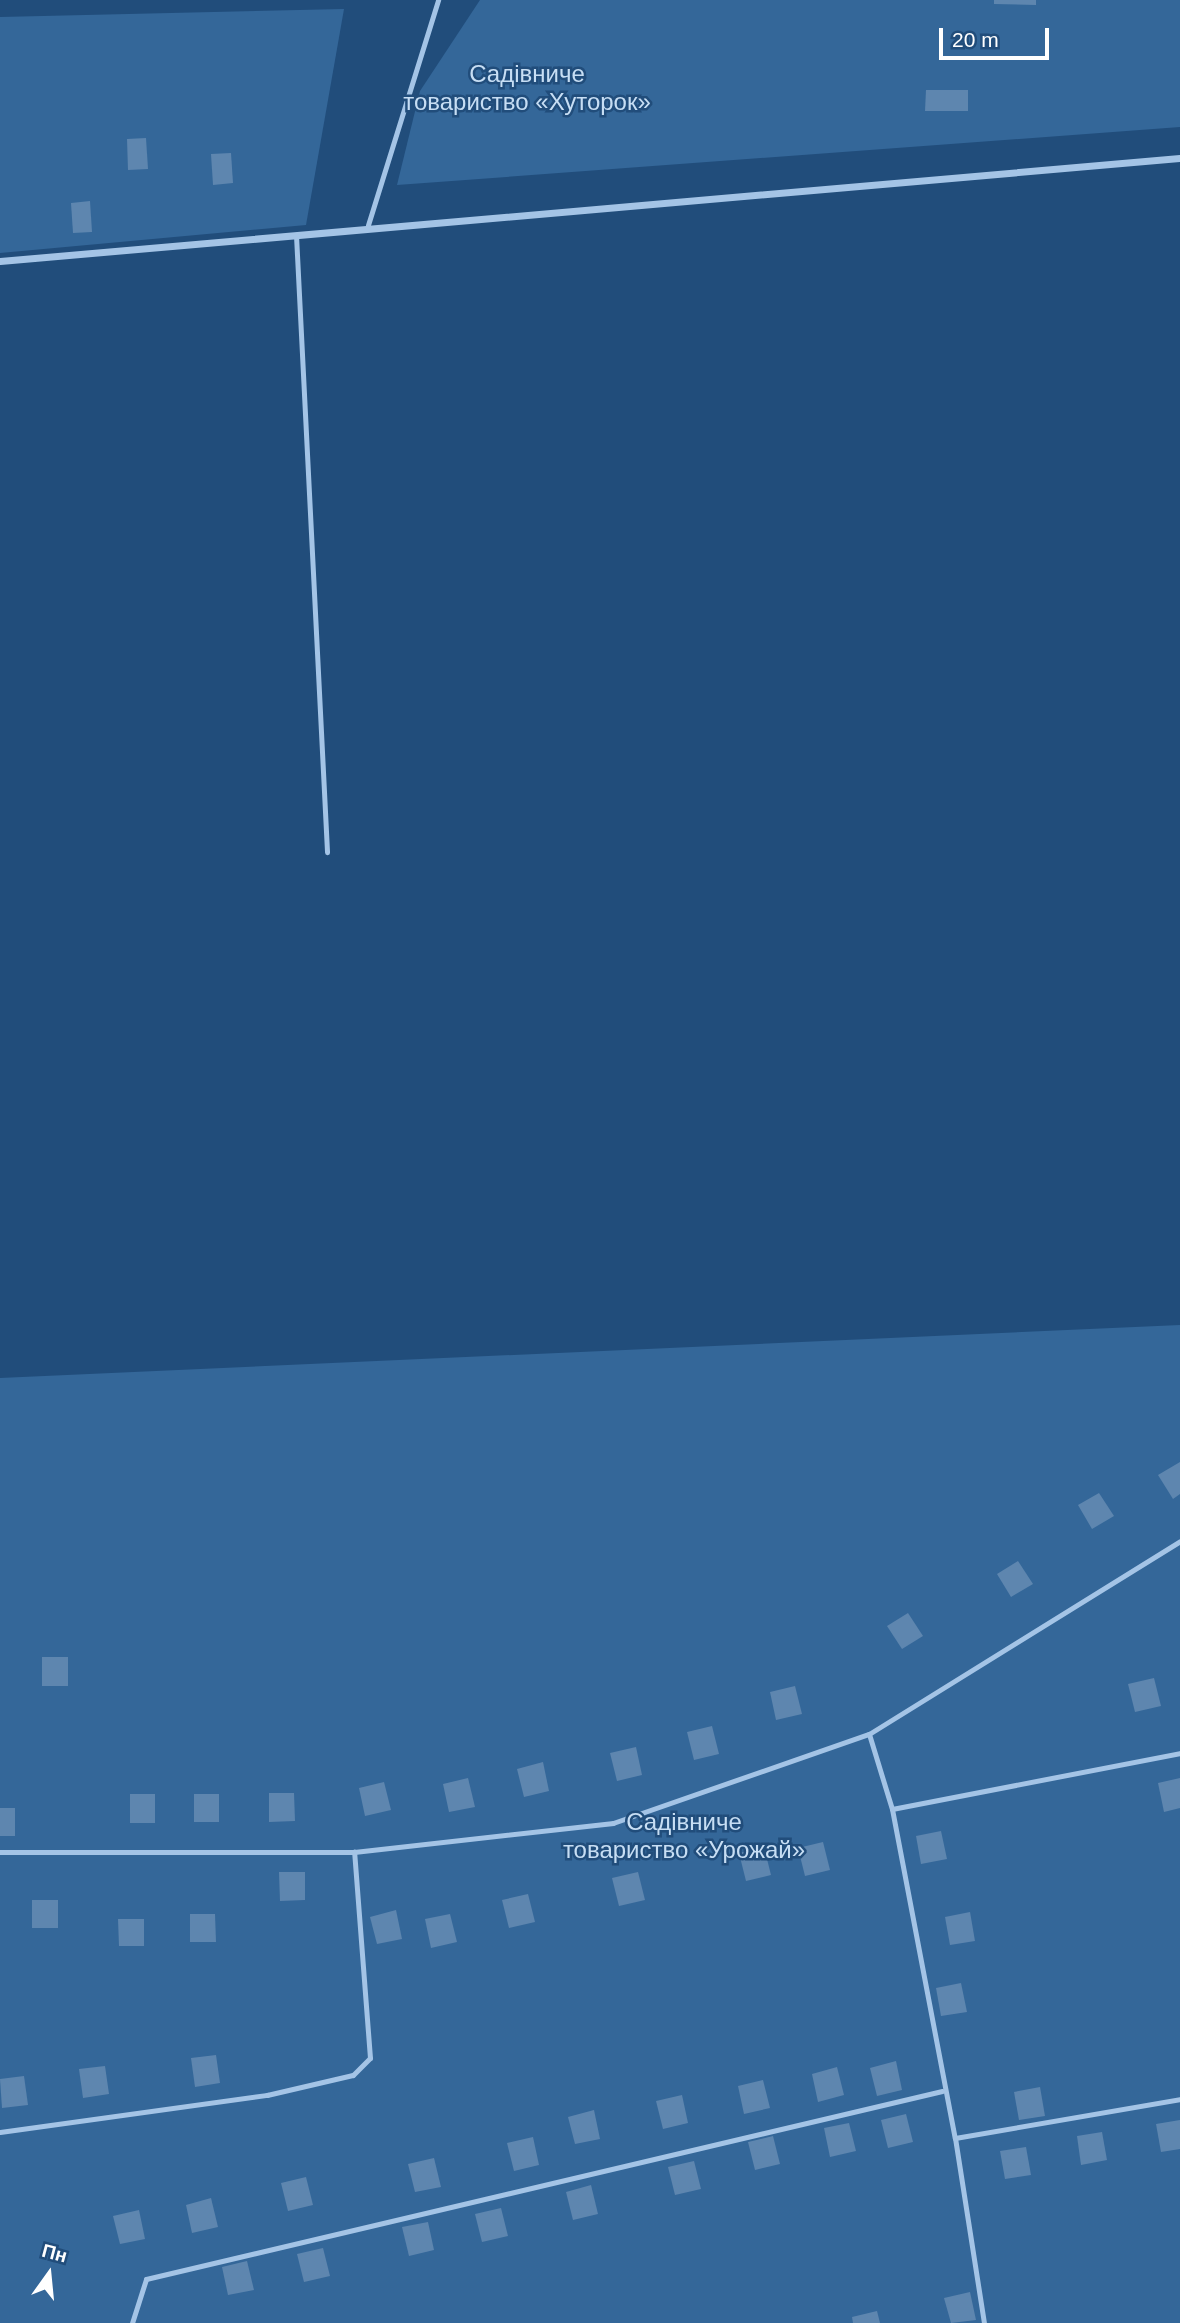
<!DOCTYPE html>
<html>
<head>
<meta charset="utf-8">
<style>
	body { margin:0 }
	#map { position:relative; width:1180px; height:2323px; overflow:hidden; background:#214d7b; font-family:Arial,sans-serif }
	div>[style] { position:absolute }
	.green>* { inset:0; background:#346799 }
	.building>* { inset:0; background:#5e86af }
	.lane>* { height:5px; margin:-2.5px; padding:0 2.5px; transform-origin:2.5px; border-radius:2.5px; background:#a4c4e6 }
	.street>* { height:7px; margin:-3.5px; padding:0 3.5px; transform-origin:3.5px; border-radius:3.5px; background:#a4c4e6 }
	span { translate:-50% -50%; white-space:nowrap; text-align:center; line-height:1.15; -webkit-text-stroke:5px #214d7b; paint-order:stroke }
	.park-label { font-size:24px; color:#c7def4 }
	.north { position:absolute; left:14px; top:2239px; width:70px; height:70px; -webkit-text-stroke:5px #214d7b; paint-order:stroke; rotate:15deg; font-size:19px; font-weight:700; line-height:28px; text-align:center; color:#fff }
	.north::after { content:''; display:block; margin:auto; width:24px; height:32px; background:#fff; clip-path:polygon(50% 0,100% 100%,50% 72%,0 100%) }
	.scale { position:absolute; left:939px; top:28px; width:110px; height:32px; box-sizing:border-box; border:4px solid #fff; border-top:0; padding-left:9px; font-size:21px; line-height:24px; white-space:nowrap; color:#fff; -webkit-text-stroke:5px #214d7b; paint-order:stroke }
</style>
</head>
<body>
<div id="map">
	<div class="green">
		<i style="clip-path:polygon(480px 0,1180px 0,1180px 127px,397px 185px,420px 91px)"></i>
		<i style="clip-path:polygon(344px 9px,306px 225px,0 253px,0 17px)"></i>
		<i style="clip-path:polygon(1180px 1325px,1180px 2323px,0 2323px,0 1378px)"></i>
	</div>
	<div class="building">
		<i style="clip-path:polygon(994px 0,1036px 0,1036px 5px,994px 4px)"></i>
		<i style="clip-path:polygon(926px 90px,968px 90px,968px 111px,925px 111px)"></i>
		<i style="clip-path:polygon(146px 138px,148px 169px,128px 170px,127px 139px)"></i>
		<i style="clip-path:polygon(231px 153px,233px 183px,213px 185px,211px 154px)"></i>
		<i style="clip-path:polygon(90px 201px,92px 232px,73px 233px,71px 203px)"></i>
		<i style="clip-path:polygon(1180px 1462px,1180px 1494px,1173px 1499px,1158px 1475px)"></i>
		<i style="clip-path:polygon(1099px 1493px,1114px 1516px,1092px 1529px,1078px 1505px)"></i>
		<i style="clip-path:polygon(1018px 1561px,1033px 1584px,1011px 1597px,997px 1574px)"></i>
		<i style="clip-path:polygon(908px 1613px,923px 1636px,902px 1649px,887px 1626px)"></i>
		<i style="clip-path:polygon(42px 1657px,68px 1657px,68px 1686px,42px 1686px)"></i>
		<i style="clip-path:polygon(1154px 1678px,1161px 1706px,1135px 1712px,1128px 1684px)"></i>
		<i style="clip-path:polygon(795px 1686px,802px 1714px,776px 1720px,770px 1692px)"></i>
		<i style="clip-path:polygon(712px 1726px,719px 1754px,694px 1760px,687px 1732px)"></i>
		<i style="clip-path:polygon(636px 1747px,642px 1775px,617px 1781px,610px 1753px)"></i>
		<i style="clip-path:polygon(543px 1762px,549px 1791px,524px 1797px,517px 1769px)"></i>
		<i style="clip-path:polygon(468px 1778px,475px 1807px,449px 1812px,443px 1784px)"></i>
		<i style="clip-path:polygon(1180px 1778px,1180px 1808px,1164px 1812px,1158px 1783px)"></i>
		<i style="clip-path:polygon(384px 1782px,391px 1810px,365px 1816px,359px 1788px)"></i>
		<i style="clip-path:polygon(269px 1793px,294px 1793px,295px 1821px,269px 1822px)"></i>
		<i style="clip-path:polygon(130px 1794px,155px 1794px,155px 1823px,130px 1823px)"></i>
		<i style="clip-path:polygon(194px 1794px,219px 1794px,219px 1822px,194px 1822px)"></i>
		<i style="clip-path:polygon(0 1808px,15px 1808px,15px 1836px,0 1836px)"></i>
		<i style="clip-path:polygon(941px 1831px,947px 1859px,921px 1864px,916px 1836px)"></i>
		<i style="clip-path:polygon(823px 1842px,830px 1870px,805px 1876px,798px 1848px)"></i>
		<i style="clip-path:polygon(764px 1847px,771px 1875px,746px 1881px,739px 1853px)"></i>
		<i style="clip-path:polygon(279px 1872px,305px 1872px,305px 1900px,280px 1901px)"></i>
		<i style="clip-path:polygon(638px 1872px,645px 1900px,619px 1906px,612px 1878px)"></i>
		<i style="clip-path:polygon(528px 1894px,535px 1922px,509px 1928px,502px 1900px)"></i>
		<i style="clip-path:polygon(32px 1900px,58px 1900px,58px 1928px,32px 1928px)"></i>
		<i style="clip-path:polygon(396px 1910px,402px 1939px,377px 1944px,370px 1917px)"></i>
		<i style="clip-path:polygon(970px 1912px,975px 1941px,950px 1945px,945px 1917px)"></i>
		<i style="clip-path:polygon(190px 1914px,215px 1914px,216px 1942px,190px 1942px)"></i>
		<i style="clip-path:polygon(450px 1914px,457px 1942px,431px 1948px,425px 1919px)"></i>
		<i style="clip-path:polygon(118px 1919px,144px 1919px,144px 1946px,119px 1946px)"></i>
		<i style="clip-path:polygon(961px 1983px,967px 2012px,941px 2016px,936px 1988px)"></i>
		<i style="clip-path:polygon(216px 2055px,220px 2083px,195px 2087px,191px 2058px)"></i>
		<i style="clip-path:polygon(896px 2061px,902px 2090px,877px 2096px,870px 2068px)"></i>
		<i style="clip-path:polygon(105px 2066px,109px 2094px,83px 2098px,79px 2069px)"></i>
		<i style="clip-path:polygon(837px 2067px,844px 2095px,818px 2102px,812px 2074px)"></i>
		<i style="clip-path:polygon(24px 2076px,28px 2105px,2px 2108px,0 2079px)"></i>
		<i style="clip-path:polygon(763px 2080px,770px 2108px,744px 2114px,738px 2086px)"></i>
		<i style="clip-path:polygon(1040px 2087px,1045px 2116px,1019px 2120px,1014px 2092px)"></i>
		<i style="clip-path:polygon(682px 2095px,688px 2123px,663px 2129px,656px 2101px)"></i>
		<i style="clip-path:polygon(594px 2110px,600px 2139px,575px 2144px,568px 2117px)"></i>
		<i style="clip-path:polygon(906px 2114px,913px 2142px,888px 2148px,881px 2120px)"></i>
		<i style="clip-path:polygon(1180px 2120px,1180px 2149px,1161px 2152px,1156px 2124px)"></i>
		<i style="clip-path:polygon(849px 2123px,856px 2151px,830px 2157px,824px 2128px)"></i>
		<i style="clip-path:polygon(1102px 2132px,1107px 2160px,1081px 2165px,1077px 2136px)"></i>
		<i style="clip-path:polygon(773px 2136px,780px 2164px,755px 2170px,748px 2142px)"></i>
		<i style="clip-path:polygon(533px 2137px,539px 2165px,514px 2171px,507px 2143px)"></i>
		<i style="clip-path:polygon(1026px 2147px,1031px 2175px,1005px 2179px,1000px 2151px)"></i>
		<i style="clip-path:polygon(434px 2158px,441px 2187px,415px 2192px,408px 2164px)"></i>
		<i style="clip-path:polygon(694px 2161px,701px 2189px,675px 2195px,668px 2167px)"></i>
		<i style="clip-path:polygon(306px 2177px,313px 2205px,288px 2211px,281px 2183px)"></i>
		<i style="clip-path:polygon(591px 2185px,598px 2214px,573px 2220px,566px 2192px)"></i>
		<i style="clip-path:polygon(211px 2198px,218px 2227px,192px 2233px,186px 2205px)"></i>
		<i style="clip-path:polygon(501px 2208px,508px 2236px,482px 2242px,475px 2214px)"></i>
		<i style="clip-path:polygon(139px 2210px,145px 2239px,120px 2244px,113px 2216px)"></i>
		<i style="clip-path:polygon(428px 2222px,434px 2250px,409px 2256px,402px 2227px)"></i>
		<i style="clip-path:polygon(323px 2248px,330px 2276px,304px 2282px,297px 2254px)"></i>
		<i style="clip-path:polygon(247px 2261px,254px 2290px,228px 2295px,222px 2267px)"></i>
		<i style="clip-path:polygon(970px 2292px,976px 2320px,951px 2323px,944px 2298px)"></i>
		<i style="clip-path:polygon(877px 2311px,880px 2323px,853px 2323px,852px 2317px)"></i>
	</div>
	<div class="lane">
		<i style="left:368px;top:225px;width:236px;rotate:-72.7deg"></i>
		<i style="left:296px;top:235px;width:618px;rotate:87.12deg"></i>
		<i style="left:869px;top:1734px;width:78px;rotate:73deg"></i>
		<i style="left:892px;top:1809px;width:335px;rotate:79.2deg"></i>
		<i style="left:892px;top:1809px;width:293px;rotate:-11deg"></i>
		<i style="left:0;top:1852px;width:354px"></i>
		<i style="left:354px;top:1852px;width:261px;rotate:-6.4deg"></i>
		<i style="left:613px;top:1823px;width:271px;rotate:-19.2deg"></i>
		<i style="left:869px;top:1734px;width:366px;rotate:-31.8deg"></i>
		<i style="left:0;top:2132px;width:270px;rotate:-7.9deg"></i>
		<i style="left:267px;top:2095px;width:88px;rotate:-13.1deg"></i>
		<i style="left:353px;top:2075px;width:24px;rotate:-45deg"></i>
		<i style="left:370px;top:2058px;width:207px;rotate:-94.4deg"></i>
		<i style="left:132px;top:2323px;width:46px;rotate:-72.3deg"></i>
		<i style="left:146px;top:2279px;width:818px;rotate:-13.29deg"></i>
		<i style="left:984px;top:2323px;width:187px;rotate:-98.9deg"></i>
		<i style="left:955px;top:2138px;width:228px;rotate:-9.8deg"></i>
	</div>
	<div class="street">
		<i style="left:0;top:261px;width:1184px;rotate:-4.99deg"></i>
	</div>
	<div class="park-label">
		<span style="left:527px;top:88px">Садівниче<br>товариство «Хуторок»</span>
		<span style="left:684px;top:1836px">Садівниче<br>товариство «Урожай»</span>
	</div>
	<div class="north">Пн</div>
	<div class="scale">20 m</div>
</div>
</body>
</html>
